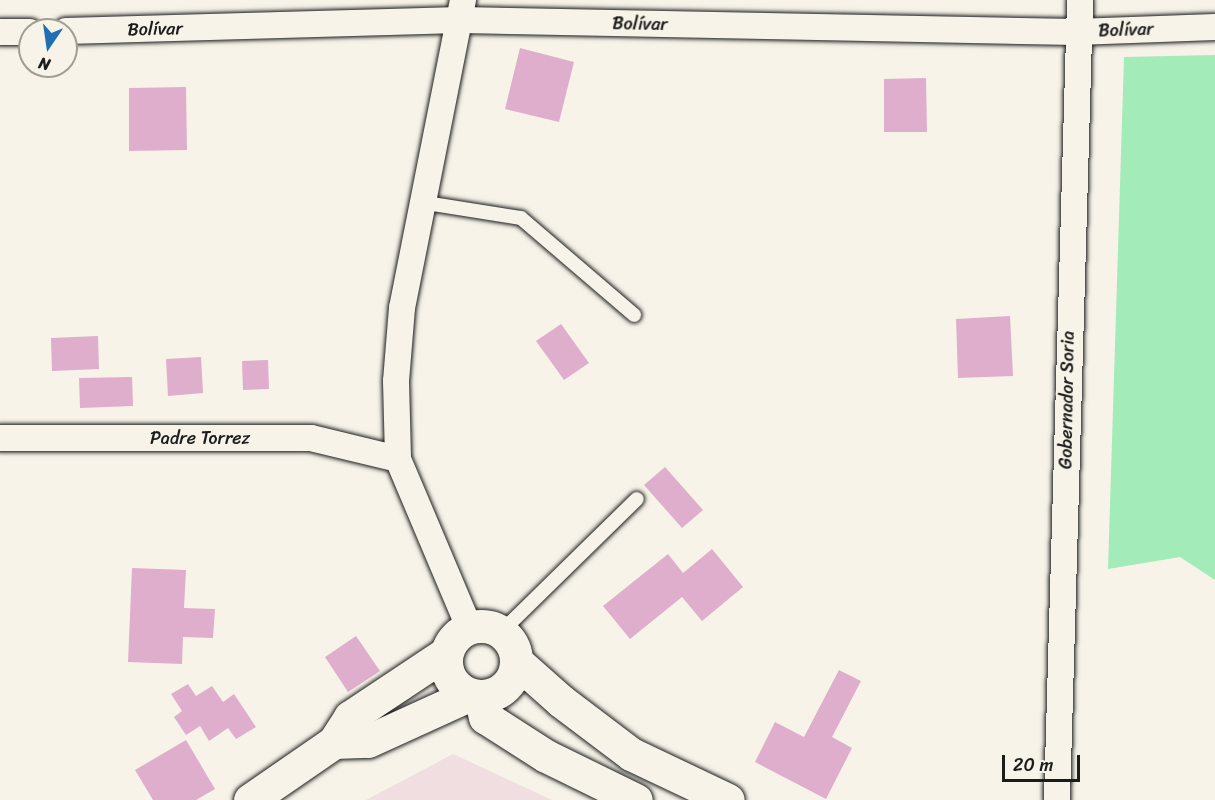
<!DOCTYPE html>
<html>
<head>
<meta charset="utf-8">
<style>
	body { margin:0 }
	#map { position:relative; width:1215px; height:800px; overflow:hidden; background:#f7f3e8; font-family:Sriracha,sans-serif }
	div>[style] { position:absolute }
	.built>* { inset:0; background:#f0dee0 }
	.green>* { inset:0; background:#a3ebb9 }
	.building>* { inset:0; background:#e0aecd }
	.roads { filter:drop-shadow(0 0 2px #1c1c1c) drop-shadow(0 0 2px #1c1c1c) }
	.service>* { height:14px; margin:-7px; padding:0 7px; transform-origin:7px; border-radius:7px; background:#f7f3e8 }
	.minor>* { height:26px; margin:-13px; padding:0 13px; transform-origin:13px; border-radius:13px; background:#f7f3e8 }
	.secondary>* { height:33px; margin:-16.5px; padding:0 16.5px; transform-origin:16.5px; border-radius:16.5px; background:#f7f3e8 }
	.secondary>.ring { margin:-16.5px; padding:0; box-sizing:content-box; background:none; border:33px solid #f7f3e8; border-radius:50% }
	span { translate:-50% -50%; white-space:nowrap; text-align:center; line-height:1.15; -webkit-text-stroke:4.5px #f7f3e8; paint-order:stroke }
	.street-label { font-size:18px; color:#1c1c1c }
	.north { position:absolute; left:18px; top:18px; width:60px; height:60px; box-sizing:border-box; background:#f7f3e8; border:2px solid #9f9d96; border-radius:50%; rotate:193deg; font-size:16px; font-weight:700; line-height:24px; text-align:center; color:#1c1c1c }
	.north::after { content:''; display:block; margin:auto; width:21px; height:27px; background:#1f6fb2; clip-path:polygon(50% 0,100% 100%,50% 72%,0 100%) }
	.scale { position:absolute; left:1002px; top:755px; width:78px; height:27px; box-sizing:border-box; border:3px solid #1c1c1c; border-top:0; padding-left:8px; font-size:18px; line-height:21px; white-space:nowrap; color:#1c1c1c; -webkit-text-stroke:4px #f7f3e8; paint-order:stroke }
</style>
</head>
<body>
<div id="map">
	<div class="built">
		<i style="clip-path:polygon(453px 754px,552px 800px,366px 800px)"></i>
	</div>
	<div class="green">
		<i style="clip-path:polygon(1215px 55px,1215px 580px,1180px 557px,1108px 569px,1124px 57px)"></i>
	</div>
	<div class="building">
		<i style="clip-path:polygon(520px 48px,574px 62px,559px 122px,505px 109px)"></i>
		<i style="clip-path:polygon(926px 78px,927px 132px,884px 132px,884px 79px)"></i>
		<i style="clip-path:polygon(186px 87px,187px 150px,129px 151px,129px 88px)"></i>
		<i style="clip-path:polygon(1010px 316px,1013px 376px,958px 378px,956px 319px)"></i>
		<i style="clip-path:polygon(561px 324px,589px 363px,564px 380px,536px 341px)"></i>
		<i style="clip-path:polygon(98px 336px,99px 369px,52px 371px,51px 338px)"></i>
		<i style="clip-path:polygon(201px 357px,203px 393px,168px 396px,166px 359px)"></i>
		<i style="clip-path:polygon(268px 360px,269px 389px,243px 390px,242px 361px)"></i>
		<i style="clip-path:polygon(132px 377px,133px 406px,80px 408px,79px 378px)"></i>
		<i style="clip-path:polygon(665px 467px,703px 510px,682px 528px,644px 485px)"></i>
		<i style="clip-path:polygon(712px 549px,743px 587px,702px 621px,682px 597px,630px 639px,603px 606px,668px 554px,683px 573px)"></i>
		<i style="clip-path:polygon(132px 568px,186px 570px,184px 608px,215px 609px,213px 638px,183px 637px,182px 664px,128px 662px)"></i>
		<i style="clip-path:polygon(356px 636px,380px 671px,348px 692px,325px 657px)"></i>
		<i style="clip-path:polygon(839px 670px,861px 681px,832px 737px,852px 748px,826px 799px,755px 762px,775px 722px,804px 737px)"></i>
		<i style="clip-path:polygon(188px 684px,196px 696px,212px 686px,223px 702px,234px 694px,256px 727px,236px 739px,228px 728px,209px 741px,200px 726px,186px 735px,174px 717px,182px 711px,171px 694px)"></i>
		<i style="clip-path:polygon(186px 740px,215px 789px,196px 800px,153px 800px,135px 770px)"></i>
	</div>
	<div class="roads">
		<div class="service">
			<i style="left:426px;top:203px;width:96px;rotate:9deg"></i>
			<i style="left:521px;top:218px;width:149px;rotate:40.6deg"></i>
			<i style="left:501px;top:632px;width:190px;rotate:-44.4deg"></i>
		</div>
		<div class="minor">
			<i style="left:463px;top:0;width:314px;rotate:101.2deg"></i>
			<i style="left:402px;top:308px;width:73px;rotate:94.7deg"></i>
			<i style="left:396px;top:381px;width:78px;rotate:88.5deg"></i>
			<i style="left:398px;top:459px;width:182px;rotate:67.1deg"></i>
			<i style="left:66px;top:31px;width:394px;rotate:-1.6deg"></i>
			<i style="left:460px;top:20px;width:616px;rotate:1.12deg"></i>
			<i style="left:1076px;top:32px;width:139px;rotate:-2.1deg"></i>
			<i style="left:0;top:32px;width:30px"></i>
			<i style="left:0;top:438px;width:311px"></i>
			<i style="left:311px;top:438px;width:89px;rotate:13.6deg"></i>
			<i style="left:1057px;top:800px;width:800px;rotate:-88.35deg"></i>
		</div>
		<div class="secondary">
			<i class="ring" style="left:446px;top:626px;width:37px;height:37px"></i>
			<i style="left:516px;top:661px;width:60px;rotate:41.6deg"></i>
			<i style="left:561px;top:701px;width:88px;rotate:37.1deg"></i>
			<i style="left:631px;top:754px;width:107px;rotate:25.4deg"></i>
			<i style="left:480px;top:697px;width:21px;rotate:76deg"></i>
			<i style="left:485px;top:717px;width:72px;rotate:32.6deg"></i>
			<i style="left:546px;top:756px;width:100px;rotate:26.1deg"></i>
			<i style="left:334px;top:742px;width:34px;rotate:-2deg"></i>
			<i style="left:368px;top:741px;width:111px;rotate:-24.5deg"></i>
			<i style="left:250px;top:800px;width:102px;rotate:-34.6deg"></i>
			<i style="left:334px;top:742px;width:30px;rotate:-57deg"></i>
			<i style="left:350px;top:717px;width:114px;rotate:-33.6deg"></i>
		</div>
	</div>
	<div class="street-label">
		<span style="left:640px;top:24px;rotate:1deg">Bolívar</span>
		<span style="left:155px;top:29px;rotate:-1deg">Bolívar</span>
		<span style="left:1126px;top:30px;rotate:-2deg">Bolívar</span>
		<span style="left:1067px;top:400px;rotate:-89deg">Gobernador Soria</span>
		<span style="left:200px;top:438px">Padre Torrez</span>
	</div>
	<div class="north">N</div>
	<div class="scale">20 m</div>
</div>
</body>
</html>
